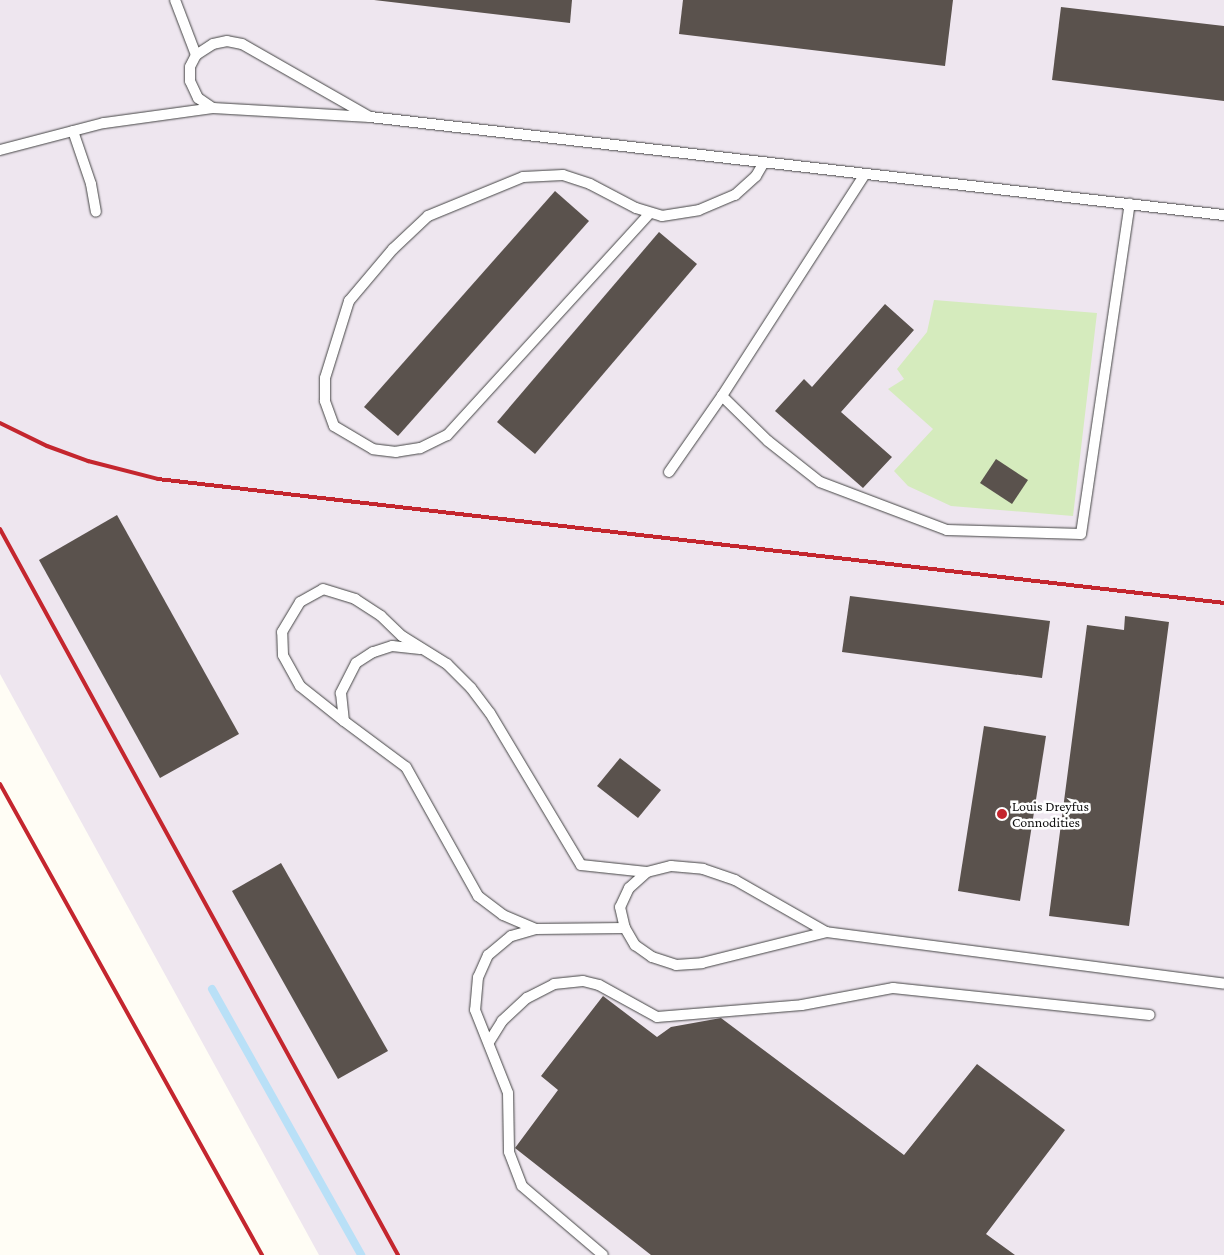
<!DOCTYPE html>
<html>
<head>
<meta charset="utf-8">
<style>
	body { margin:0 }
	#map { position:relative; width:1224px; height:1255px; overflow:hidden; background:#fffdf5; font-family:"Crimson Pro",serif }
	div>[style] { position:absolute }
	.industrial>* { inset:0; background:#eee6ef }
	.green>* { inset:0; background:#d5ebbd }
	.stream>* { height:8px; margin:-4px; padding:0 4px; transform-origin:4px; border-radius:4px; background:#b9e0f7 }
	.building>* { inset:0; background:#5a524d }
	.roads { filter:drop-shadow(0 0 1px #444) drop-shadow(0 0 1px #444) }
	.service>* { height:10px; margin:-5px; padding:0 5px; transform-origin:5px; border-radius:5px; background:#fff }
	.rail>* { height:4px; margin:-2px; padding:0 2px; transform-origin:2px; border-radius:2px; background:#c4262e }
	.dots>* { width:14px; height:14px; translate:-50% -50%; box-sizing:border-box; border:2px solid #fff; border-radius:50% }
	span { translate:-50% -50%; white-space:nowrap; text-align:center; line-height:1.15; -webkit-text-stroke:5px #fff; paint-order:stroke }
	.poi-label { font-size:14px; color:#111 }
	.left { translate:0 -50%; text-align:left }
</style>
</head>
<body>
<div id="map">
	<div class="industrial">
		<i style="clip-path:polygon(0 0,1224px 0,1224px 1255px,319px 1255px,0 674px)"></i>
	</div>
	<div class="green">
		<i style="clip-path:polygon(934px 300px,1097px 313px,1073px 516px,951px 506px,908px 486px,894px 471px,933px 429px,888px 389px,904px 379px,897px 369px,927px 332px)"></i>
	</div>
	<div class="stream">
		<i style="left:212px;top:989px;width:305px;rotate:60.7deg"></i>
	</div>
	<div class="building">
		<i style="clip-path:polygon(374px 0,572px 0,570px 23px)"></i>
		<i style="clip-path:polygon(683px 0,953px 0,945px 66px,679px 34px)"></i>
		<i style="clip-path:polygon(1061px 7px,1224px 26px,1224px 101px,1052px 80px)"></i>
		<i style="clip-path:polygon(555px 191px,589px 221px,398px 436px,364px 407px)"></i>
		<i style="clip-path:polygon(659px 232px,697px 264px,535px 454px,497px 422px)"></i>
		<i style="clip-path:polygon(885px 304px,914px 330px,841px 412px,892px 457px,863px 488px,775px 411px,804px 379px,812px 387px)"></i>
		<i style="clip-path:polygon(996px 459px,1028px 480px,1012px 504px,980px 483px)"></i>
		<i style="clip-path:polygon(117px 515px,239px 734px,160px 778px,39px 560px)"></i>
		<i style="clip-path:polygon(850px 596px,1050px 621px,1042px 678px,842px 652px)"></i>
		<i style="clip-path:polygon(1125px 616px,1169px 622px,1129px 926px,1049px 916px,1087px 625px,1124px 630px)"></i>
		<i style="clip-path:polygon(984px 726px,1046px 736px,1020px 901px,958px 891px)"></i>
		<i style="clip-path:polygon(620px 758px,661px 790px,638px 818px,597px 786px)"></i>
		<i style="clip-path:polygon(281px 863px,388px 1051px,338px 1079px,232px 891px)"></i>
		<i style="clip-path:polygon(603px 996px,657px 1037px,671px 1027px,721px 1018px,904px 1155px,977px 1064px,1065px 1130px,986px 1234px,1015px 1255px,651px 1255px,515px 1148px,558px 1090px,541px 1076px)"></i>
	</div>
	<div class="roads">
		<div class="service">
			<i style="left:175px;top:0;width:59px;rotate:69.1deg"></i>
			<i style="left:370px;top:117px;width:147px;rotate:-150.3deg"></i>
			<i style="left:242px;top:44px;width:15px;rotate:-169deg"></i>
			<i style="left:227px;top:41px;width:14px;rotate:168deg"></i>
			<i style="left:213px;top:44px;width:20px;rotate:147deg"></i>
			<i style="left:196px;top:55px;width:13px;rotate:117deg"></i>
			<i style="left:190px;top:67px;width:14px;rotate:90deg"></i>
			<i style="left:190px;top:81px;width:19px;rotate:65deg"></i>
			<i style="left:198px;top:98px;width:18px;rotate:34deg"></i>
			<i style="left:213px;top:108px;width:157px;rotate:3.3deg"></i>
			<i style="left:370px;top:117px;width:860px;rotate:6.55deg"></i>
			<i style="left:73px;top:131px;width:56px;rotate:71.2deg"></i>
			<i style="left:91px;top:184px;width:28px;rotate:80deg"></i>
			<i style="left:0;top:150px;width:107px;rotate:-14.6deg"></i>
			<i style="left:104px;top:123px;width:110px;rotate:-7.8deg"></i>
			<i style="left:865px;top:174px;width:264px;rotate:122.8deg"></i>
			<i style="left:722px;top:396px;width:64px;rotate:44.4deg"></i>
			<i style="left:768px;top:441px;width:66px;rotate:38.3deg"></i>
			<i style="left:820px;top:482px;width:136px;rotate:20.7deg"></i>
			<i style="left:947px;top:530px;width:134px;rotate:1.7deg"></i>
			<i style="left:1081px;top:534px;width:334px;rotate:-81.6deg"></i>
			<i style="left:650px;top:213px;width:301px;rotate:132.4deg"></i>
			<i style="left:447px;top:435px;width:30px;rotate:154deg"></i>
			<i style="left:420px;top:448px;width:24px;rotate:171deg"></i>
			<i style="left:396px;top:452px;width:23px;rotate:-173deg"></i>
			<i style="left:373px;top:449px;width:45px;rotate:-149.5deg"></i>
			<i style="left:334px;top:426px;width:27px;rotate:-110deg"></i>
			<i style="left:325px;top:401px;width:23px;rotate:-90deg"></i>
			<i style="left:325px;top:378px;width:81px;rotate:-72.7deg"></i>
			<i style="left:349px;top:301px;width:68px;rotate:-49.8deg"></i>
			<i style="left:393px;top:249px;width:48px;rotate:-43.3deg"></i>
			<i style="left:428px;top:216px;width:103px;rotate:-22.3deg"></i>
			<i style="left:523px;top:177px;width:40px;rotate:-2.9deg"></i>
			<i style="left:563px;top:175px;width:28px;rotate:18deg"></i>
			<i style="left:590px;top:184px;width:52px;rotate:27.6deg"></i>
			<i style="left:636px;top:208px;width:27px;rotate:17deg"></i>
			<i style="left:662px;top:216px;width:37px;rotate:-9deg"></i>
			<i style="left:699px;top:210px;width:39px;rotate:-23deg"></i>
			<i style="left:735px;top:195px;width:28px;rotate:-42deg"></i>
			<i style="left:756px;top:176px;width:16px;rotate:-60deg"></i>
			<i style="left:669px;top:472px;width:93px;rotate:-55.1deg"></i>
			<i style="left:420px;top:649px;width:28px;rotate:-174deg"></i>
			<i style="left:392px;top:646px;width:20px;rotate:162deg"></i>
			<i style="left:373px;top:652px;width:20px;rotate:147deg"></i>
			<i style="left:356px;top:663px;width:34px;rotate:117deg"></i>
			<i style="left:341px;top:693px;width:28px;rotate:84deg"></i>
			<i style="left:344px;top:721px;width:77px;rotate:36.6deg"></i>
			<i style="left:406px;top:767px;width:148px;rotate:60.8deg"></i>
			<i style="left:478px;top:896px;width:31px;rotate:37deg"></i>
			<i style="left:503px;top:915px;width:36px;rotate:23deg"></i>
			<i style="left:536px;top:929px;width:89px;rotate:-0.6deg"></i>
			<i style="left:344px;top:721px;width:56px;rotate:-141.5deg"></i>
			<i style="left:300px;top:686px;width:35px;rotate:-119deg"></i>
			<i style="left:283px;top:655px;width:23px;rotate:-92deg"></i>
			<i style="left:282px;top:632px;width:35px;rotate:-59deg"></i>
			<i style="left:300px;top:602px;width:26px;rotate:-29deg"></i>
			<i style="left:323px;top:589px;width:34px;rotate:17deg"></i>
			<i style="left:355px;top:599px;width:31px;rotate:33deg"></i>
			<i style="left:381px;top:616px;width:29px;rotate:44deg"></i>
			<i style="left:402px;top:636px;width:53px;rotate:31.9deg"></i>
			<i style="left:447px;top:664px;width:34px;rotate:45deg"></i>
			<i style="left:471px;top:688px;width:31px;rotate:53deg"></i>
			<i style="left:490px;top:713px;width:177px;rotate:59.1deg"></i>
			<i style="left:581px;top:865px;width:66px;rotate:6.1deg"></i>
			<i style="left:647px;top:872px;width:25px;rotate:-14deg"></i>
			<i style="left:671px;top:866px;width:32px;rotate:5deg"></i>
			<i style="left:703px;top:869px;width:34px;rotate:19deg"></i>
			<i style="left:735px;top:880px;width:105px;rotate:29.7deg"></i>
			<i style="left:647px;top:872px;width:24px;rotate:138deg"></i>
			<i style="left:629px;top:888px;width:21px;rotate:115deg"></i>
			<i style="left:620px;top:907px;width:22px;rotate:77deg"></i>
			<i style="left:625px;top:928px;width:20px;rotate:60deg"></i>
			<i style="left:635px;top:945px;width:21px;rotate:35deg"></i>
			<i style="left:652px;top:957px;width:25px;rotate:18deg"></i>
			<i style="left:676px;top:965px;width:26px;rotate:-4deg"></i>
			<i style="left:702px;top:963px;width:128px;rotate:-14deg"></i>
			<i style="left:826px;top:932px;width:401px;rotate:7.4deg"></i>
			<i style="left:536px;top:929px;width:26px;rotate:164deg"></i>
			<i style="left:511px;top:936px;width:30px;rotate:140deg"></i>
			<i style="left:488px;top:955px;width:24px;rotate:114deg"></i>
			<i style="left:478px;top:977px;width:33px;rotate:95deg"></i>
			<i style="left:475px;top:1010px;width:89px;rotate:68.3deg"></i>
			<i style="left:508px;top:1093px;width:59px;rotate:89deg"></i>
			<i style="left:509px;top:1152px;width:36px;rotate:69deg"></i>
			<i style="left:522px;top:1186px;width:106px;rotate:40.4deg"></i>
			<i style="left:489px;top:1042px;width:25px;rotate:-58deg"></i>
			<i style="left:502px;top:1021px;width:34px;rotate:-43deg"></i>
			<i style="left:527px;top:998px;width:30px;rotate:-27deg"></i>
			<i style="left:554px;top:984px;width:29px;rotate:-6deg"></i>
			<i style="left:583px;top:981px;width:16px;rotate:14deg"></i>
			<i style="left:599px;top:985px;width:66px;rotate:28.9deg"></i>
			<i style="left:657px;top:1017px;width:145px;rotate:-4.7deg"></i>
			<i style="left:802px;top:1005px;width:93px;rotate:-10.6deg"></i>
			<i style="left:893px;top:988px;width:258px;rotate:6deg"></i>
		</div>
	</div>
	<div class="rail">
		<i style="left:0;top:423px;width:52px;rotate:26.1deg"></i>
		<i style="left:47px;top:446px;width:44px;rotate:20.1deg"></i>
		<i style="left:88px;top:461px;width:72px;rotate:14.4deg"></i>
		<i style="left:158px;top:479px;width:1073px;rotate:6.63deg"></i>
		<i style="left:0;top:529px;width:828px;rotate:61.27deg"></i>
		<i style="left:0;top:784px;width:539px;rotate:60.91deg"></i>
	</div>
	<div class="dots">
		<i style="left:1002px;top:814px;background:#c4262e"></i>
	</div>
	<div class="poi-label">
		<span class="left" style="left:1012px;top:814px">Louis Dreyfus<br>Connodities</span>
	</div>
</div>
</body>
</html>
